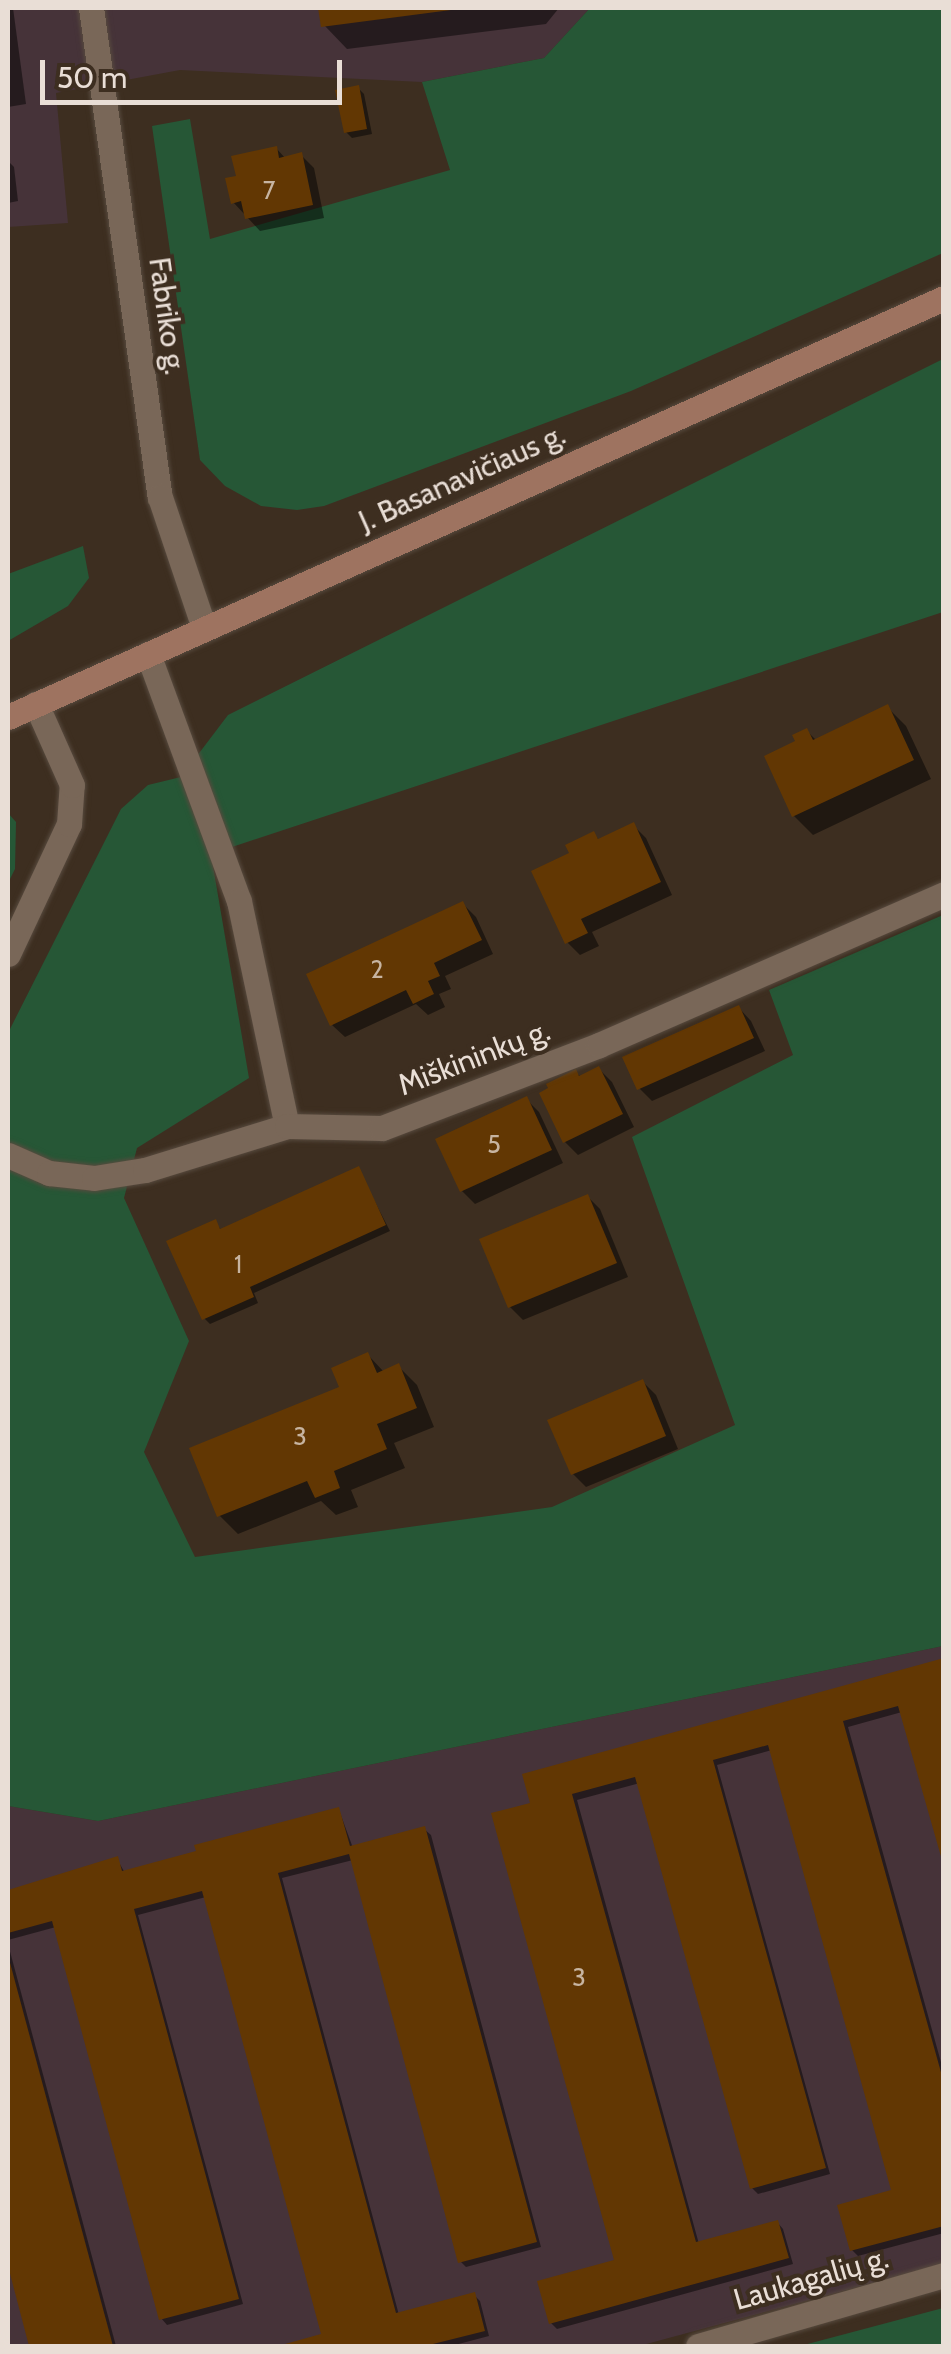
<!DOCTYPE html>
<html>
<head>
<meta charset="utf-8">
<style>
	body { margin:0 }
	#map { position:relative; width:951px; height:2354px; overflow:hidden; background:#3d2e20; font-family:Cabin,sans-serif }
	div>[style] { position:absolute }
	.industrial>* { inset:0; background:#463339 }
	.green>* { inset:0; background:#265736 }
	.shadow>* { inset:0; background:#0007 }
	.building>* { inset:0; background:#623703 }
	.roads { filter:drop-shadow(0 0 2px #574a3e) drop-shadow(0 0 2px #574a3e) }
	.minor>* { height:25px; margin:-12.5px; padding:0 12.5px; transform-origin:12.5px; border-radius:12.5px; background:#796758 }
	.tertiary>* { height:25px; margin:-12.5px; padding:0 12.5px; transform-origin:12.5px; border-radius:12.5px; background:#796758 }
	.secondary>* { height:25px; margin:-12.5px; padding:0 12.5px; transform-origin:12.5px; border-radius:12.5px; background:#9e7360 }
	span { translate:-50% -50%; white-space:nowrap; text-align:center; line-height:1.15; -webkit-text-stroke:8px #3d2e20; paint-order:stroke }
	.number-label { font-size:25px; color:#c7b4a1 }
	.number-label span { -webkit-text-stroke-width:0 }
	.street-label { font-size:30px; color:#e9ded6 }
	.frame { position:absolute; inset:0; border:10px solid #e9ded6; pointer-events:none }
	.scale { position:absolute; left:40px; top:60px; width:302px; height:45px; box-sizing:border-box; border:5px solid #e9ded6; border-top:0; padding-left:12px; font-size:30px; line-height:35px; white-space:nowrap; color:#e9ded6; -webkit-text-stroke:8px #3d2e20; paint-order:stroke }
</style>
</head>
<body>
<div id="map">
	<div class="industrial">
		<i style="clip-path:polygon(8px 8px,590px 8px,544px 58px,422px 82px,180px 70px,56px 93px,68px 223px,8px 227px)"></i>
		<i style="clip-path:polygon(943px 1646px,943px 2264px,639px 2346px,8px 2346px,8px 1806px,98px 1821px)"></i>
	</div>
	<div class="green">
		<i style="clip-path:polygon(590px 8px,943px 8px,943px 253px,631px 391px,324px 506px,297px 510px,261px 506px,225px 486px,200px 460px,152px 126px,190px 119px,210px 239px,450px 170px,422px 82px,544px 58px)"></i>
		<i style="clip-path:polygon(943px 359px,943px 612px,211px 854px,249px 1078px,137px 1148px,124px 1198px,189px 1341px,144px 1452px,195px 1557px,552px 1507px,735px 1425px,632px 1137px,793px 1055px,769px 990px,943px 915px,943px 1646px,98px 1821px,8px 1806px,8px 1033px,121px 809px,148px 785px,181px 777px,228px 715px)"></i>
		<i style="clip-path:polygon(83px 546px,89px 578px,68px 606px,8px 641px,8px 574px)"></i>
		<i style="clip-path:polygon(8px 813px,16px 822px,15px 869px,8px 883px)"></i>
		<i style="clip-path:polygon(943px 2308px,943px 2346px,800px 2346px)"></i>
	</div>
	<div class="shadow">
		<i style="clip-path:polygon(8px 8px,13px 8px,26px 104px,8px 107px)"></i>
		<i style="clip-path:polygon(321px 8px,559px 8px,546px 24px,347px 49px,324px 25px)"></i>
		<i style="clip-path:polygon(358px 88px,364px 94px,372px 134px,352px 138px,346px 132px)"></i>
		<i style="clip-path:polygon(276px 148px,286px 159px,301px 155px,314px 168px,324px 218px,260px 231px,233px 202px,239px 178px)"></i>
		<i style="clip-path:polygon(8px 161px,14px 167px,18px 201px,8px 203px)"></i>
		<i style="clip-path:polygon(887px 707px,906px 726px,931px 779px,813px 835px,794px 816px,767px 757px,798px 742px,807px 731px,817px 741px)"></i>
		<i style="clip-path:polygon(633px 825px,646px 838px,672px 895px,592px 932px,599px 946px,580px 955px,567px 942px,573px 854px,594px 834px,600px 841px)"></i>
		<i style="clip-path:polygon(463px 904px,476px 917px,493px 954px,445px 976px,451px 989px,439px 994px,445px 1007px,428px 1015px,416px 1004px,345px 1037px,332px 1025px)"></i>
		<i style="clip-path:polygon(739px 1008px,751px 1021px,765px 1051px,652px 1101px,639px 1088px)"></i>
		<i style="clip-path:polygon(599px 1069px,612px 1082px,634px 1127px,578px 1155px,565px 1142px,575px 1072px,581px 1077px)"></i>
		<i style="clip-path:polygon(526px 1099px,539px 1112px,563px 1163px,475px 1204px,462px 1191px)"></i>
		<i style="clip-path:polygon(358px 1169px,390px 1231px,254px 1293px,258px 1303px,210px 1324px,204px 1318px,215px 1222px,222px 1231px)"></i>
		<i style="clip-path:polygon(587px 1196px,600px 1209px,628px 1277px,523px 1320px,510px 1307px)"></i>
		<i style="clip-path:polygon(368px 1355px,384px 1372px,398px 1366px,417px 1385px,434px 1427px,394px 1443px,405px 1468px,351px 1490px,358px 1507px,336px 1515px,321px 1501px,238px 1534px,219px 1515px,342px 1389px)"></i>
		<i style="clip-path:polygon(643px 1382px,656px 1395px,678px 1449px,586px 1487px,573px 1474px)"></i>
		<i style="clip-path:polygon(944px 1661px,902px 1712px,848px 1727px,944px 2073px,944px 2233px,858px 2256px,852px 2250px,894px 2192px,772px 1750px,717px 1765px,830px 2174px,758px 2194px,752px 2188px,640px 1783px,577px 1800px,699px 2244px,777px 2222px,783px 2229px,793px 2264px,557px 2329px,551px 2323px,617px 2262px,533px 1805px)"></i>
		<i style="clip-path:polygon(339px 1810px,353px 1848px,424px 1829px,431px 1835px,541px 2247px,466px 2267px,460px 2261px,353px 1860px,282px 1878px,399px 2315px,474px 2295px,480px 2301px,489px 2336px,451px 2346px,283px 2346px,324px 2336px,206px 1897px,138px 1915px,243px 2304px,167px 2325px,161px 2318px,56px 1927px,8px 1940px,8px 1893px,117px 1859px,125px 1873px)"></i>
		<i style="clip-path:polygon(8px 1944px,116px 2346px,32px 2346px,8px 2257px)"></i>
	</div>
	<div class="building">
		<i style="clip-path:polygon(318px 8px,451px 8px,451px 10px,321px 27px)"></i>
		<i style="clip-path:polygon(359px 85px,367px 129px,344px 133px,335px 90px)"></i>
		<i style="clip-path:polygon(277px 146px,279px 158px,302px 152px,313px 205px,245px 219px,241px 201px,231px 204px,225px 178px,236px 176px,231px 156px)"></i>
		<i style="clip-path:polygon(888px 704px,914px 760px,792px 817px,764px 756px,795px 741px,792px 735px,807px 728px,813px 740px)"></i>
		<i style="clip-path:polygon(634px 822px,661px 882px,581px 919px,588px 933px,565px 944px,531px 871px,569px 853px,565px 845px,594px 831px,598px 839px)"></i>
		<i style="clip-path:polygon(463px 901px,482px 940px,434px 963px,440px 976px,428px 981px,434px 994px,413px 1004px,406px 990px,330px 1026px,306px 974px)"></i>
		<i style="clip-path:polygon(739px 1005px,754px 1038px,637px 1090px,622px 1057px)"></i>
		<i style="clip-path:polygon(599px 1066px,623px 1114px,563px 1143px,539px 1093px,548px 1088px,546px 1084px,576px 1069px,579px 1076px)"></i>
		<i style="clip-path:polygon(527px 1096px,552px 1150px,460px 1192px,435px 1139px)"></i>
		<i style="clip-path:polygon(359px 1166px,386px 1225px,250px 1287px,254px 1297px,202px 1320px,166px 1241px,216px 1219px,220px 1229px)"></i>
		<i style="clip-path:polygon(588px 1194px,617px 1263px,508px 1308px,479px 1239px)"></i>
		<i style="clip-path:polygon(368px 1352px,377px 1373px,399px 1363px,417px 1408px,377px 1424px,387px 1449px,334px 1471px,340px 1488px,315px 1498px,307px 1481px,217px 1517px,189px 1448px,339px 1387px,331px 1368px)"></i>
		<i style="clip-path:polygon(643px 1379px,666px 1436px,571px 1475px,547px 1420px)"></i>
		<i style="clip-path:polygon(944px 1658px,944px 1867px,898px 1706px,843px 1721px,944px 2083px,944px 2226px,850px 2251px,837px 2205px,891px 2190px,768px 1745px,713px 1760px,826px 2168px,750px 2189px,635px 1777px,572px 1794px,696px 2242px,778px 2220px,789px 2258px,549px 2324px,537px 2281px,614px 2260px,491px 1813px,530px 1803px,522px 1774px)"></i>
		<i style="clip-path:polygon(339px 1807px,350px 1846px,425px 1826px,537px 2242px,458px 2263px,349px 1854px,278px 1873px,396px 2313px,475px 2292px,485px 2331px,425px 2346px,278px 2346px,321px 2334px,202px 1891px,134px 1909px,239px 2299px,159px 2320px,52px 1921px,8px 1933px,8px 1890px,118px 1856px,122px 1871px,196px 1851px,194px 1845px)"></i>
		<i style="clip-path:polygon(9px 1959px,113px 2346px,29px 2346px,8px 2266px)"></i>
	</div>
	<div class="roads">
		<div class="minor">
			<i style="left:148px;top:654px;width:263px;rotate:69.8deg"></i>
			<i style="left:239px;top:901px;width:230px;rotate:78deg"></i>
			<i style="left:8px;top:1155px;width:45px;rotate:23.7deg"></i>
			<i style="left:49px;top:1173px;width:45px;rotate:6.3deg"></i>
			<i style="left:94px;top:1178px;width:52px;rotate:-8.9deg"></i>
			<i style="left:145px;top:1170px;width:149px;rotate:-17.2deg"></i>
			<i style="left:287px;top:1126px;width:95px;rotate:1.2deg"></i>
			<i style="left:382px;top:1128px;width:232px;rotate:-20.9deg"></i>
			<i style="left:599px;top:1045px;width:377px;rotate:-23.6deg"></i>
			<i style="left:698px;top:2346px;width:256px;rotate:-16.1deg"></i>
		</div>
		<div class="tertiary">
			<i style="left:91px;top:8px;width:494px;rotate:82deg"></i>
			<i style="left:160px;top:497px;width:138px;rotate:71.4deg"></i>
			<i style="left:8px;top:954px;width:144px;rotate:-64.9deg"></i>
			<i style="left:69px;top:824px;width:39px;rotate:-86deg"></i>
			<i style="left:72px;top:785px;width:89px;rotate:-114deg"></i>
		</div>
		<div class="secondary">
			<i style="left:8px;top:717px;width:1026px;rotate:-24.12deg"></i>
		</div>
	</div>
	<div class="number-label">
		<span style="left:269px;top:190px">7</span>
		<span style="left:377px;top:969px">2</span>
		<span style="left:494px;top:1144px">5</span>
		<span style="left:238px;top:1264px">1</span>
		<span style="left:300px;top:1436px">3</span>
		<span style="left:579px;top:1977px">3</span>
	</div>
	<div class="street-label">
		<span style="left:167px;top:316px;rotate:82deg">Fabriko g.</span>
		<span style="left:462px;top:478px;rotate:-24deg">J. Basanavičiaus g.</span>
		<span style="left:474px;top:1058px;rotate:-21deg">Miškininkų g.</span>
		<span style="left:811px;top:2279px;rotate:-16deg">Laukagalių g.</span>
	</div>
	<div class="frame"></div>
	<div class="scale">50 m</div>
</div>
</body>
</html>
